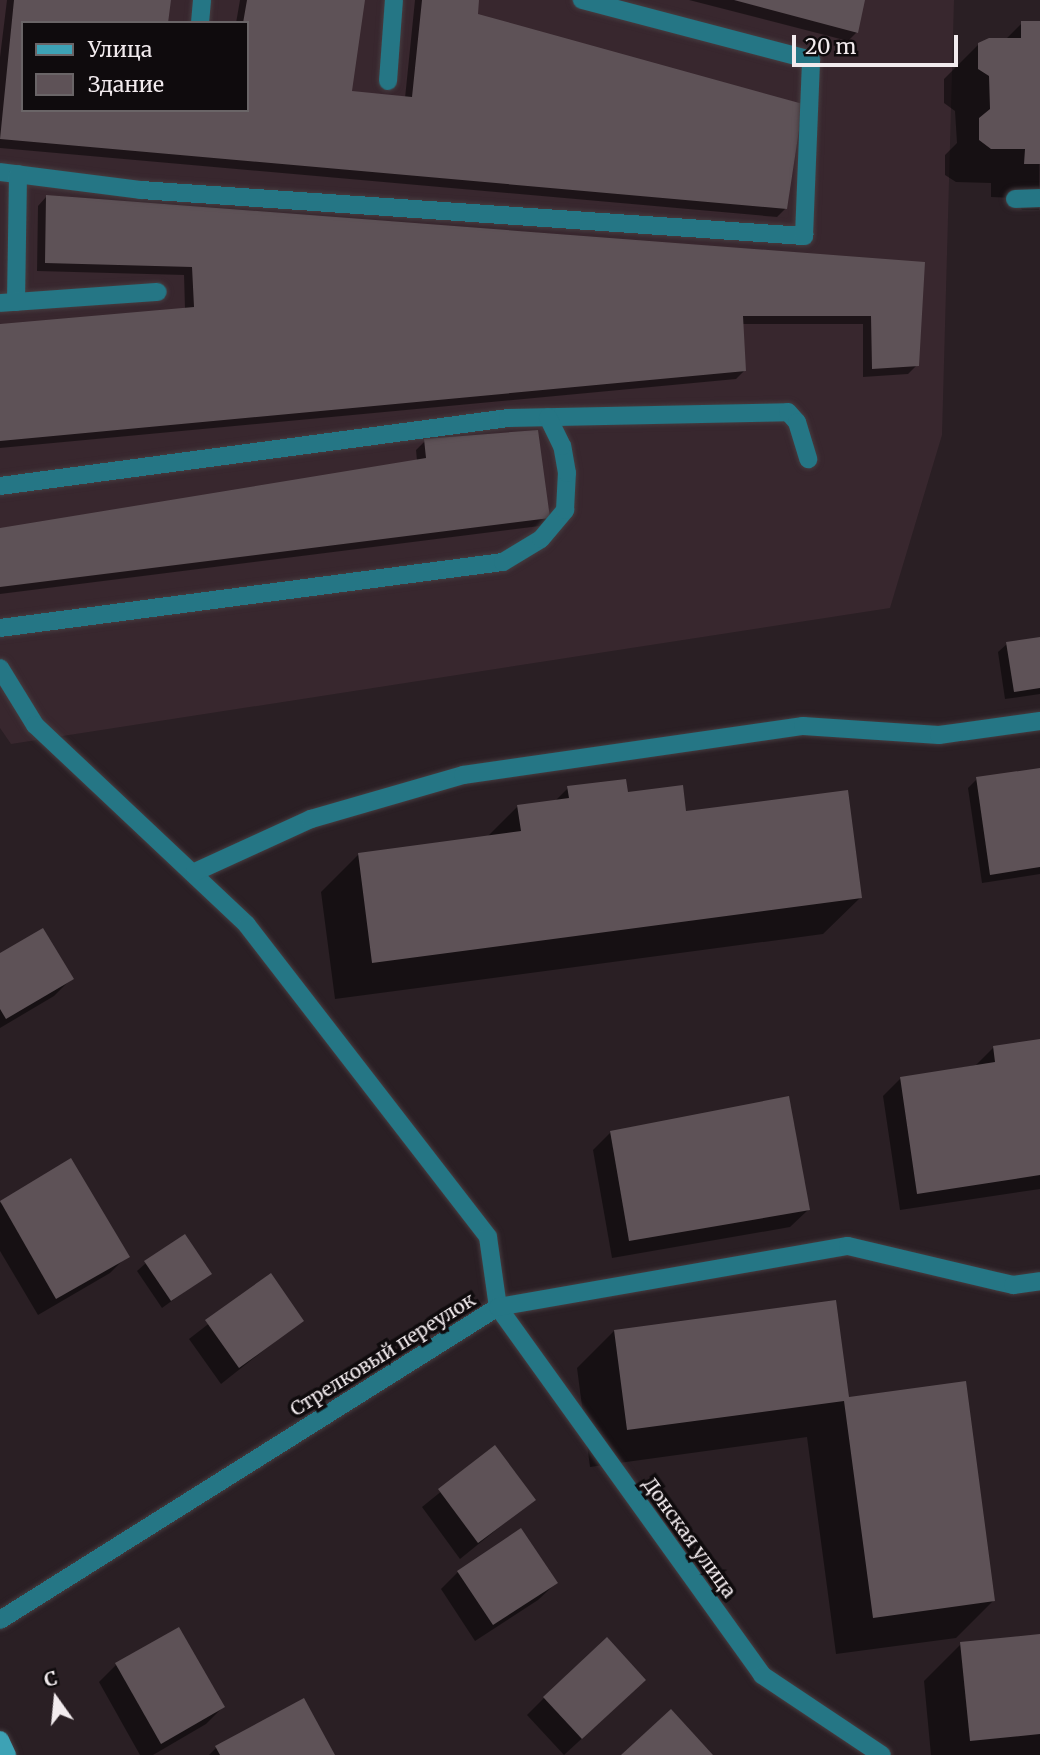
<!DOCTYPE html>
<html>
<head>
<meta charset="utf-8">
<style>
	body { margin:0 }
	#map { position:relative; width:1040px; height:1755px; overflow:hidden; background:#2a1f24; font-family:Merriweather,serif }
	div>[style] { position:absolute }
	.built>* { inset:0; background:#38272e }
	.shadow>* { inset:0; background:#0007 }
	.building>* { inset:0; background:#5e5257 }
	.roads { filter:drop-shadow(0 0 2px #463c40) drop-shadow(0 0 2px #463c40) }
	.service>* { height:18px; margin:-9px; padding:0 9px; transform-origin:9px; border-radius:9px; background:#257685 }
	.minor>* { height:18px; margin:-9px; padding:0 9px; transform-origin:9px; border-radius:9px; background:#257685 }
	.secondary>* { height:18px; margin:-9px; padding:0 9px; transform-origin:9px; border-radius:9px; background:#3da2b5 }
	span { translate:-50% -50%; white-space:nowrap; text-align:center; line-height:1.15; -webkit-text-stroke:7px #0f0b0d; paint-order:stroke }
	.street-label { font-size:19px; color:#f2ebee }
	.legend { position:absolute; left:21px; top:21px; width:228px; height:91px; box-sizing:border-box; background:#0f0b0d; border:2px solid #6a6567; margin:0; padding:9px 12px; list-style:none; font-size:21px; color:#f2ebee }
	.legend li { display:flex; align-items:center; gap:14px; height:35px }
	.legend b { width:35px; border:2px solid #6a6567 }
	.north { position:absolute; left:21px; top:1664px; width:70px; height:70px; -webkit-text-stroke:5px #0f0b0d; paint-order:stroke; rotate:345deg; font-size:19px; font-weight:700; line-height:28px; text-align:center; color:#f2ebee }
	.north::after { content:''; display:block; margin:auto; width:24px; height:32px; background:#f2ebee; clip-path:polygon(50% 0,100% 100%,50% 72%,0 100%) }
	.scale { position:absolute; left:792px; top:35px; width:166px; height:32px; box-sizing:border-box; border:4px solid #f2ebee; border-top:0; padding-left:9px; font-size:21px; line-height:24px; white-space:nowrap; color:#f2ebee; -webkit-text-stroke:5px #0f0b0d; paint-order:stroke }
</style>
</head>
<body>
<div id="map">
	<div class="built">
		<i style="clip-path:polygon(evenodd,0 0,954px 0,942px 435px,890px 608px,11px 744px,0 728px,0 0,23px 23px,247px 23px,247px 110px,23px 110px,23px 23px)"></i>
	</div>
	<div class="shadow">
		<i style="clip-path:polygon(7px 0,169px 0,23px 23px,23px 110px,247px 110px,247px 23px,236px 23px,240px 0,363px 0,350px 93px,405px 98px,415px 0,477px 0,476px 15px,786px 208px,777px 217px,0 148px,0 57px)"></i>
		<i style="clip-path:polygon(689px 0,863px 0,857px 32px,848px 41px)"></i>
		<i style="clip-path:polygon(1022px 23px,1040px 23px,1039px 210px,1022px 210px,1016px 198px,991px 197px,991px 183px,956px 182px,945px 175px,945px 155px,957px 143px,955px 111px,944px 103px,944px 79px,979px 44px,1005px 40px)"></i>
		<i style="clip-path:polygon(46px 197px,923px 264px,917px 365px,908px 374px,863px 377px,863px 324px,741px 324px,745px 370px,736px 379px,0 448px,0 326px,185px 309px,184px 275px,37px 271px,38px 206px)"></i>
		<i style="clip-path:polygon(425px 441px,548px 518px,540px 526px,0 594px,0 529px,417px 461px,416px 450px)"></i>
		<i style="clip-path:polygon(1040px 639px,1040px 694px,1005px 699px,998px 652px,1007px 644px)"></i>
		<i style="clip-path:polygon(1040px 770px,1040px 874px,982px 883px,968px 788px,977px 779px)"></i>
		<i style="clip-path:polygon(568px 788px,626px 794px,684px 813px,861px 897px,823px 934px,335px 999px,321px 892px,358px 855px,486px 838px,518px 806px,554px 802px)"></i>
		<i style="clip-path:polygon(0 955px,71px 979px,54px 996px,0 1028px)"></i>
		<i style="clip-path:polygon(1040px 1041px,1040px 1189px,900px 1210px,883px 1096px,900px 1079px,976px 1065px,993px 1048px)"></i>
		<i style="clip-path:polygon(611px 1132px,808px 1210px,790px 1227px,612px 1258px,593px 1150px)"></i>
		<i style="clip-path:polygon(71px 1161px,127px 1256px,110px 1273px,38px 1315px,0 1251px,0 1203px)"></i>
		<i style="clip-path:polygon(146px 1263px,210px 1273px,162px 1308px,137px 1271px)"></i>
		<i style="clip-path:polygon(270px 1276px,302px 1320px,221px 1384px,189px 1339px)"></i>
		<i style="clip-path:polygon(614px 1331px,847px 1399px,993px 1601px,956px 1638px,836px 1654px,807px 1437px,590px 1467px,577px 1368px)"></i>
		<i style="clip-path:polygon(495px 1448px,533px 1500px,460px 1559px,422px 1507px)"></i>
		<i style="clip-path:polygon(458px 1572px,556px 1583px,538px 1600px,475px 1641px,441px 1589px)"></i>
		<i style="clip-path:polygon(1040px 1636px,1040px 1755px,931px 1755px,924px 1681px,961px 1644px)"></i>
		<i style="clip-path:polygon(116px 1665px,223px 1707px,206px 1724px,153px 1755px,140px 1755px,99px 1682px)"></i>
		<i style="clip-path:polygon(627px 1697px,564px 1755px,527px 1715px,544px 1698px)"></i>
		<i style="clip-path:polygon(216px 1748px,333px 1755px,209px 1755px)"></i>
	</div>
	<div class="building">
		<i style="clip-path:polygon(14px 0,171px 0,168px 23px,23px 23px,23px 110px,247px 110px,247px 23px,243px 23px,247px 0,365px 0,352px 91px,412px 97px,422px 0,479px 0,478px 14px,803px 104px,787px 209px,0 139px)"></i>
		<i style="clip-path:polygon(734px 0,865px 0,858px 33px)"></i>
		<i style="clip-path:polygon(1021px 21px,1040px 21px,1040px 164px,1024px 164px,1025px 149px,991px 149px,979px 140px,979px 118px,990px 109px,989px 76px,978px 69px,978px 43px,989px 38px,1021px 38px)"></i>
		<i style="clip-path:polygon(46px 195px,925px 262px,919px 366px,872px 369px,871px 316px,743px 316px,746px 371px,0 441px,0 324px,194px 307px,192px 267px,45px 263px)"></i>
		<i style="clip-path:polygon(538px 430px,550px 518px,0 587px,0 528px,426px 458px,424px 439px)"></i>
		<i style="clip-path:polygon(1040px 637px,1040px 688px,1014px 692px,1006px 642px)"></i>
		<i style="clip-path:polygon(1040px 768px,1040px 867px,990px 875px,976px 777px)"></i>
		<i style="clip-path:polygon(626px 779px,628px 792px,683px 785px,686px 811px,848px 790px,862px 898px,372px 963px,358px 853px,521px 831px,517px 805px,569px 798px,567px 786px)"></i>
		<i style="clip-path:polygon(43px 928px,74px 979px,6px 1019px,0 1009px,0 953px)"></i>
		<i style="clip-path:polygon(1040px 1039px,1040px 1175px,917px 1194px,900px 1077px,995px 1062px,993px 1046px)"></i>
		<i style="clip-path:polygon(789px 1096px,810px 1210px,629px 1241px,610px 1131px)"></i>
		<i style="clip-path:polygon(71px 1158px,130px 1257px,56px 1299px,0 1201px)"></i>
		<i style="clip-path:polygon(185px 1234px,212px 1274px,171px 1301px,144px 1261px)"></i>
		<i style="clip-path:polygon(271px 1273px,304px 1321px,239px 1368px,205px 1320px)"></i>
		<i style="clip-path:polygon(836px 1300px,849px 1397px,966px 1381px,995px 1601px,873px 1618px,844px 1401px,627px 1430px,614px 1330px)"></i>
		<i style="clip-path:polygon(495px 1445px,536px 1500px,478px 1543px,438px 1489px)"></i>
		<i style="clip-path:polygon(521px 1528px,558px 1583px,493px 1625px,457px 1571px)"></i>
		<i style="clip-path:polygon(179px 1627px,225px 1707px,161px 1744px,115px 1663px)"></i>
		<i style="clip-path:polygon(1040px 1634px,1040px 1734px,970px 1741px,960px 1642px)"></i>
		<i style="clip-path:polygon(607px 1637px,646px 1680px,582px 1739px,543px 1697px)"></i>
		<i style="clip-path:polygon(304px 1698px,335px 1755px,220px 1755px,215px 1746px)"></i>
		<i style="clip-path:polygon(671px 1709px,713px 1755px,621px 1755px)"></i>
	</div>
	<div class="roads">
		<div class="service">
			<i style="left:200px;top:23px;width:23px;rotate:-85deg"></i>
			<i style="left:388px;top:81px;width:81px;rotate:-85.8deg"></i>
			<i style="left:0;top:172px;width:142px;rotate:7.3deg"></i>
			<i style="left:141px;top:190px;width:665px;rotate:3.97deg"></i>
			<i style="left:804px;top:236px;width:176px;rotate:-87.7deg"></i>
			<i style="left:811px;top:60px;width:237px;rotate:-165.3deg"></i>
			<i style="left:1015px;top:199px;width:25px;rotate:-2deg"></i>
			<i style="left:16px;top:302px;width:128px;rotate:-89.1deg"></i>
			<i style="left:0;top:303px;width:158px;rotate:-4deg"></i>
			<i style="left:0;top:486px;width:513px;rotate:-7.62deg"></i>
			<i style="left:508px;top:418px;width:280px;rotate:-1.2deg"></i>
			<i style="left:788px;top:412px;width:13px;rotate:48deg"></i>
			<i style="left:797px;top:422px;width:39px;rotate:73deg"></i>
			<i style="left:0;top:628px;width:507px;rotate:-7.48deg"></i>
			<i style="left:503px;top:562px;width:44px;rotate:-31.2deg"></i>
			<i style="left:541px;top:539px;width:38px;rotate:-50deg"></i>
			<i style="left:565px;top:510px;width:37px;rotate:-87deg"></i>
			<i style="left:567px;top:473px;width:27px;rotate:-100deg"></i>
			<i style="left:562px;top:446px;width:32px;rotate:-116deg"></i>
			<i style="left:0;top:668px;width:67px;rotate:58.4deg"></i>
			<i style="left:35px;top:725px;width:291px;rotate:43.3deg"></i>
			<i style="left:247px;top:925px;width:394px;rotate:52.3deg"></i>
			<i style="left:488px;top:1237px;width:71px;rotate:81.9deg"></i>
			<i style="left:195px;top:872px;width:128px;rotate:-24.6deg"></i>
			<i style="left:311px;top:819px;width:158px;rotate:-16.1deg"></i>
			<i style="left:463px;top:775px;width:344px;rotate:-8.2deg"></i>
			<i style="left:803px;top:726px;width:136px;rotate:3.8deg"></i>
			<i style="left:939px;top:735px;width:102px;rotate:-7.9deg"></i>
		</div>
		<div class="minor">
			<i style="left:498px;top:1307px;width:453px;rotate:54.3deg"></i>
			<i style="left:762px;top:1675px;width:144px;rotate:33.7deg"></i>
			<i style="left:0;top:1620px;width:588px;rotate:-32.15deg"></i>
			<i style="left:498px;top:1307px;width:355px;rotate:-9.9deg"></i>
			<i style="left:848px;top:1246px;width:170px;rotate:13.3deg"></i>
			<i style="left:1013px;top:1285px;width:27px;rotate:-8deg"></i>
		</div>
		<div class="secondary">
			<i style="left:0;top:1740px;width:17px;rotate:65deg"></i>
		</div>
	</div>
	<div class="street-label">
		<span style="left:383px;top:1355px;rotate:-32deg">Стрелковый переулок</span>
		<span style="left:689px;top:1538px;rotate:54deg">Донская улица</span>
	</div>
	<ul class="legend">
	<li><b style="height:9px;background:#3da2b5"></b>Улица</li>
	<li><b style="height:19px;background:#5e5257"></b>Здание</li>
	</ul>
	<div class="north">С</div>
	<div class="scale">20 m</div>
</div>
</body>
</html>
